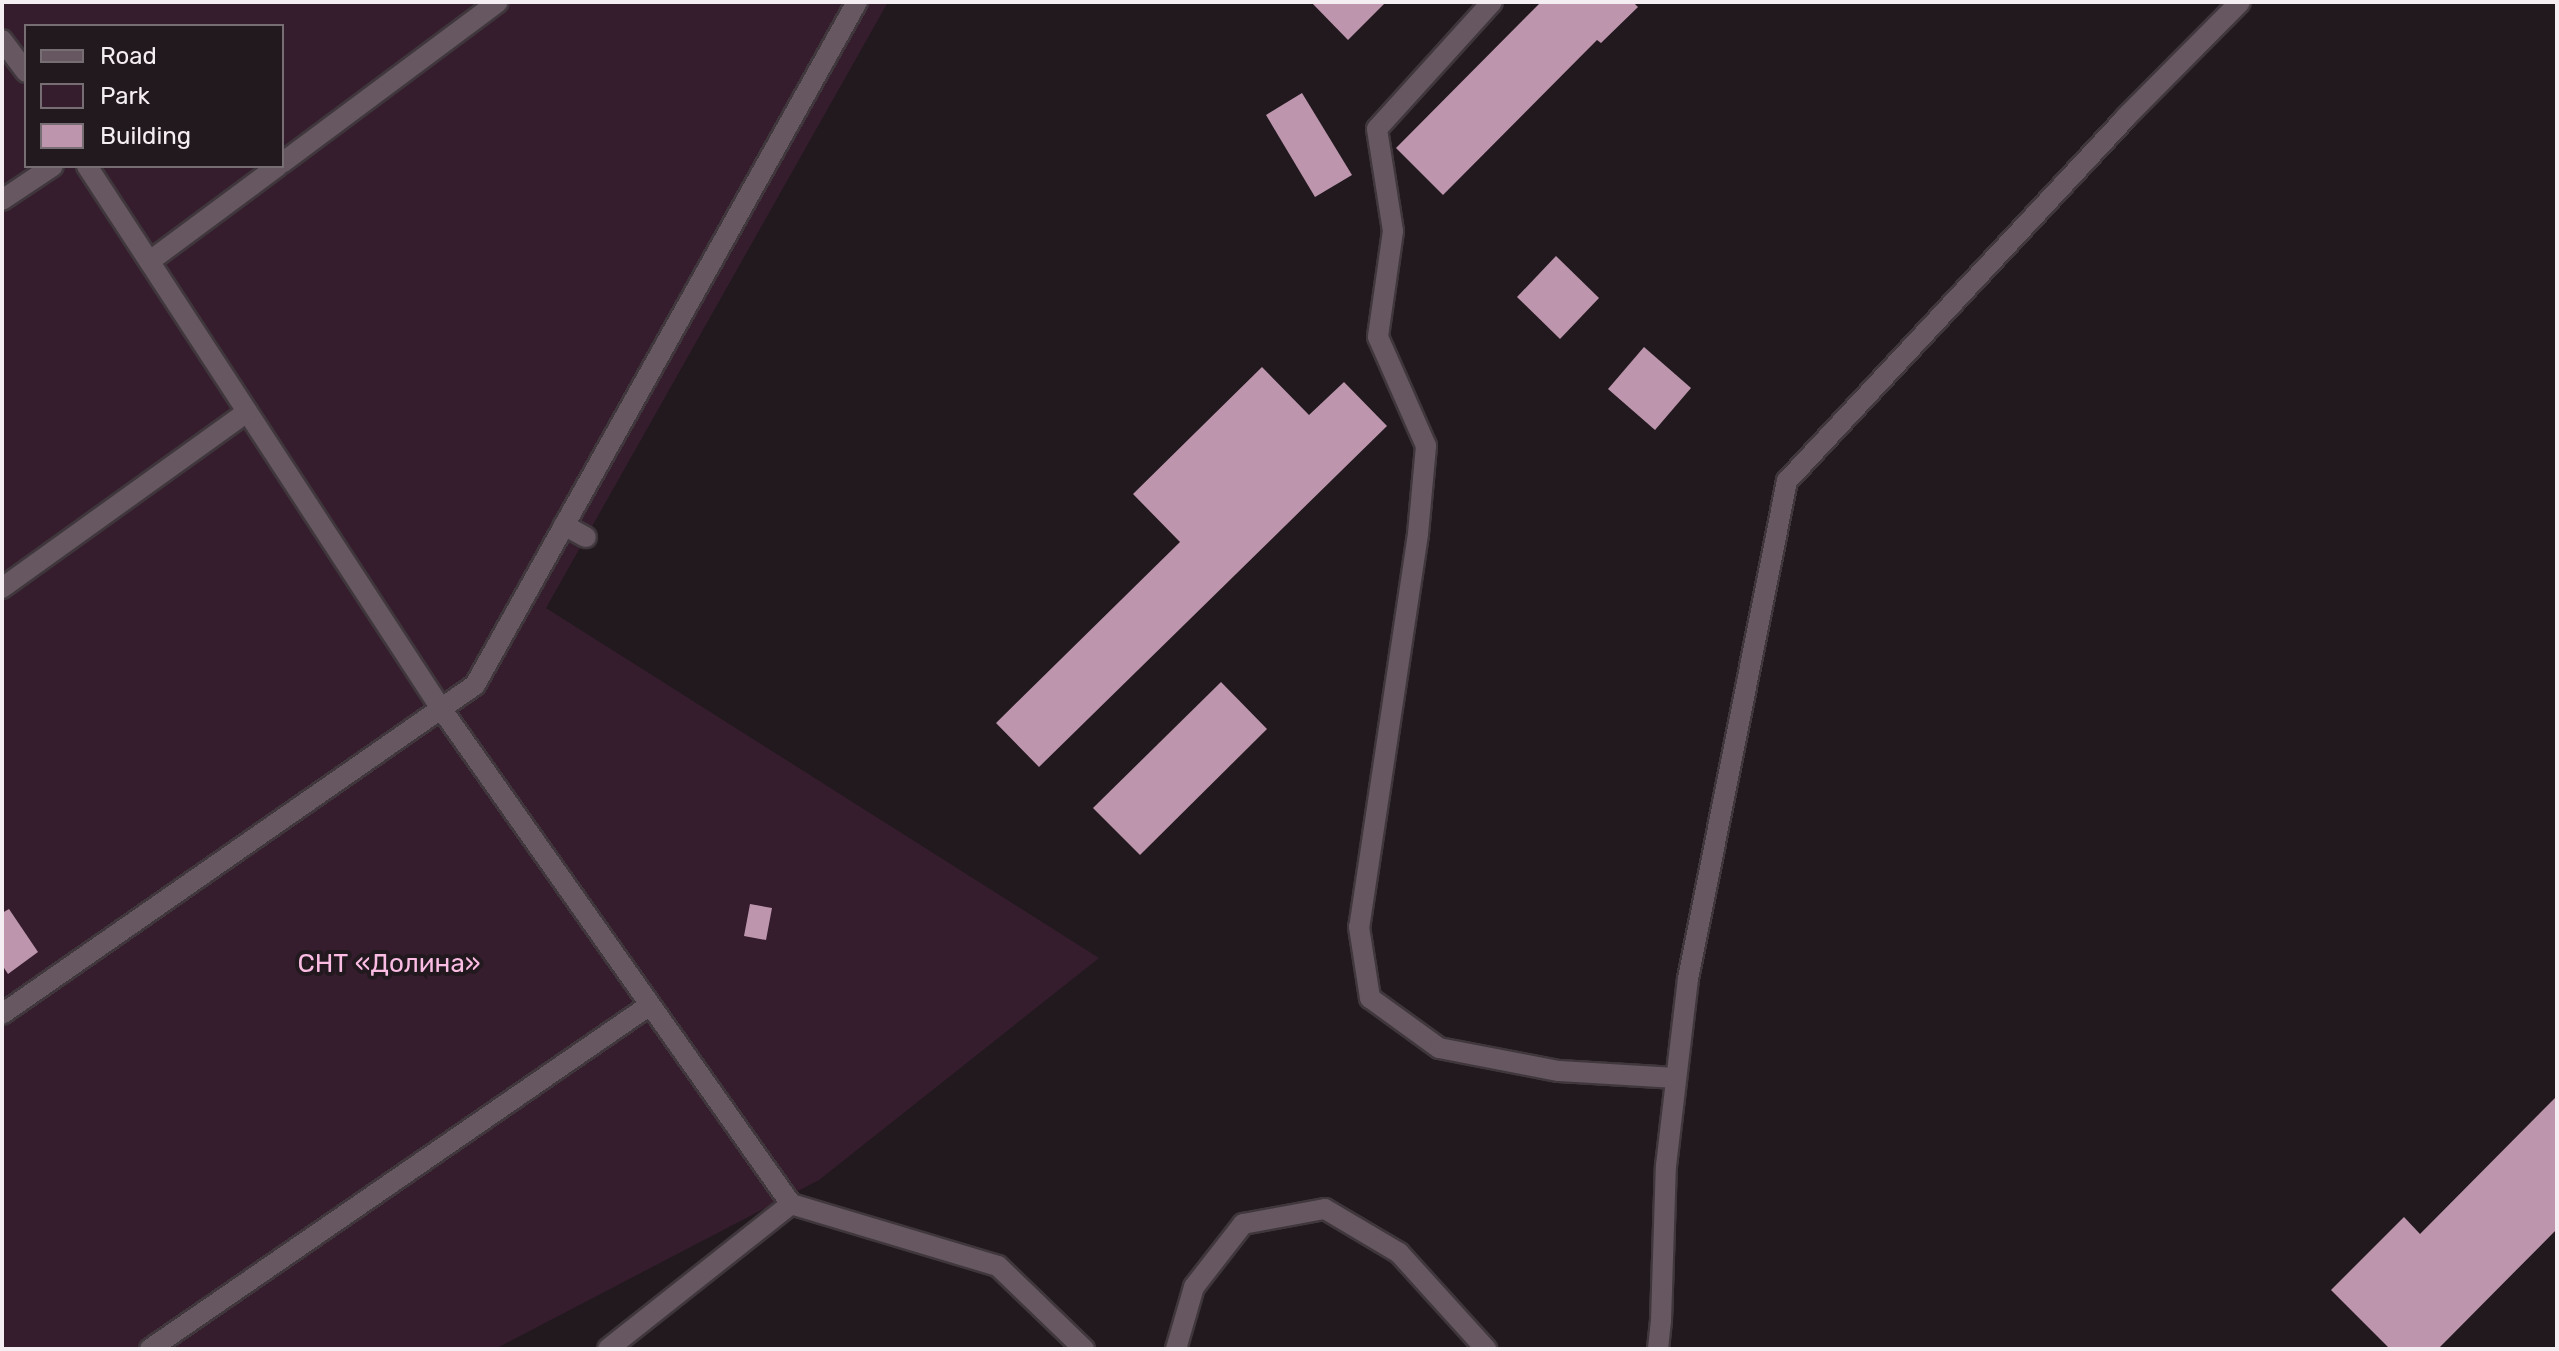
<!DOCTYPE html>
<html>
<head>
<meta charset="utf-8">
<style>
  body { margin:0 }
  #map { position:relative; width:2559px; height:1351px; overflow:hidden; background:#22191f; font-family:Rubik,sans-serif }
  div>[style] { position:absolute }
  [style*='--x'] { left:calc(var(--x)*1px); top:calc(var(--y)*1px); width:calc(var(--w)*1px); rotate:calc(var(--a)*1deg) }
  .green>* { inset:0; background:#351d2d }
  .building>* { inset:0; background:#bd96ae }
  .roads { filter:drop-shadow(2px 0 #3f373c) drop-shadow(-2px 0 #3f373c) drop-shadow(0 2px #3f373c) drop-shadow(0 -2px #3f373c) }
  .lane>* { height:20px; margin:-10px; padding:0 10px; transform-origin:10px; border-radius:10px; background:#675761 }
  .street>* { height:20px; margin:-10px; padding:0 10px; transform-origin:10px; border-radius:10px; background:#675761 }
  span { translate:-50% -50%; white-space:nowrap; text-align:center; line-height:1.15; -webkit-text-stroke:8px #22191f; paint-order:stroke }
  .park-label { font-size:26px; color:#fabce2 }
  .frame { position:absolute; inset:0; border:4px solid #f4edf1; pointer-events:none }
  .legend { position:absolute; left:24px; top:24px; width:260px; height:144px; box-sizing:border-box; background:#22191f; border:2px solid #766e73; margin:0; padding:10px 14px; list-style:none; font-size:24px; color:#f4edf1 }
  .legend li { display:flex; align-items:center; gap:16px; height:40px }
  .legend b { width:40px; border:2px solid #766e73 }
</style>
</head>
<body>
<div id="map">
  <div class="green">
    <i style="clip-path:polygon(evenodd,2px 2px,888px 2px,546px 608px,1099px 958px,819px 1180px,495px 1349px,2px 1349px,2px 2px,26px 26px,282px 26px,282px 166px,26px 166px,26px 26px)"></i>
  </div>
  <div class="building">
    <i style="clip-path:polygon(1311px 2px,1386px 2px,1348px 40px)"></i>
    <i style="clip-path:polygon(1541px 2px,1633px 2px,1638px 7px,1601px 43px,1597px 40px,1443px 195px,1396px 148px)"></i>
    <i style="clip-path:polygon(1302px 93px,1352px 175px,1315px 197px,1266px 115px)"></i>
    <i style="clip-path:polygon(1556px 256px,1599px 298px,1560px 339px,1517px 297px)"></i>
    <i style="clip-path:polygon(1644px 347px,1691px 388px,1655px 430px,1608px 389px)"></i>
    <i style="clip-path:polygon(1262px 367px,1309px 415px,1344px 382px,1387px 426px,1039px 767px,996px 723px,1180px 542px,1133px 494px)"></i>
    <i style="clip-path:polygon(1221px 682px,1267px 729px,1140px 855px,1093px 808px)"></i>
    <i style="clip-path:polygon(750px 904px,772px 908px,766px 940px,744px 936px)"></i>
    <i style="clip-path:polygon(9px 909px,38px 952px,8px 974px,2px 965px,2px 913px)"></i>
    <i style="clip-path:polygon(2557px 1096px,2557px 1229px,2438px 1349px,2390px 1349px,2331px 1290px,2404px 1217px,2420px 1234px)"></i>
  </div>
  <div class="roads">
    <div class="lane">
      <i style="--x:1492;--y:2;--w:171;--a:132.2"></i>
      <i style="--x:1377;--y:129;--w:103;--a:81.1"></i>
      <i style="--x:1393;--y:231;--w:107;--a:98.1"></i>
      <i style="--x:1378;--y:337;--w:119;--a:66.2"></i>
      <i style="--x:1426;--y:446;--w:88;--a:95.2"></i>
      <i style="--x:1418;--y:534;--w:397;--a:98.5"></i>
      <i style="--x:1359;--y:927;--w:72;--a:81.2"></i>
      <i style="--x:1370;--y:998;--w:85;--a:35.9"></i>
      <i style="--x:1439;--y:1048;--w:122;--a:10.9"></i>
      <i style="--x:1559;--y:1071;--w:117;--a:3.4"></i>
      <i style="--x:2;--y:40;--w:40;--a:53"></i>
      <i style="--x:282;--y:163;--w:269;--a:-36.7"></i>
      <i style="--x:87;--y:166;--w:646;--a:56.88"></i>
      <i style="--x:440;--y:707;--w:608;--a:54.77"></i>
      <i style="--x:2;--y:200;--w:61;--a:-33.7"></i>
      <i style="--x:150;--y:261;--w:159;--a:-36.6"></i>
      <i style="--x:564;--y:525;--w:25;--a:29"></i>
      <i style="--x:2;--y:588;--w:302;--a:-35.7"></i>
      <i style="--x:2;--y:1014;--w:576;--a:-34.82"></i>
      <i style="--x:475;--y:685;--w:783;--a:-60.78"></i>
      <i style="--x:1661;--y:1321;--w:155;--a:-88.2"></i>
      <i style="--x:1666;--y:1166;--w:188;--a:-83.3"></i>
      <i style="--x:1688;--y:979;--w:508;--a:-78.76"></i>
      <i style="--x:1787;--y:481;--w:496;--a:-47"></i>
      <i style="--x:2125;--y:118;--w:163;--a:-45.2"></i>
      <i style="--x:150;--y:1349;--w:607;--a:-34.53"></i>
      <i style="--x:608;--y:1349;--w:233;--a:-38.4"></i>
      <i style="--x:791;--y:1204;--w:216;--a:16.7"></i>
      <i style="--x:998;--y:1266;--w:120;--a:44"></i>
      <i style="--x:1176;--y:1349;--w:65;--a:-73.8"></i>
      <i style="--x:1194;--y:1287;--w:80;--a:-52.1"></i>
      <i style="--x:1243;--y:1224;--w:83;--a:-10.4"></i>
      <i style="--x:1325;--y:1209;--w:86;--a:30.7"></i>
      <i style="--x:1399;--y:1253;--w:130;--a:47.8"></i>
    </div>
    <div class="street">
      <i style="--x:1658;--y:1349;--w:28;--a:-84"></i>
    </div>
  </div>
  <div class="park-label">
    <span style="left:389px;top:964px">СНТ «Долина»</span>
  </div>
  <div class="frame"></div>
  <ul class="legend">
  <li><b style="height:10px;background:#675761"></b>Road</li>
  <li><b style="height:22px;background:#351d2d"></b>Park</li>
  <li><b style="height:22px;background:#bd96ae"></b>Building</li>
  </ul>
</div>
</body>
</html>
